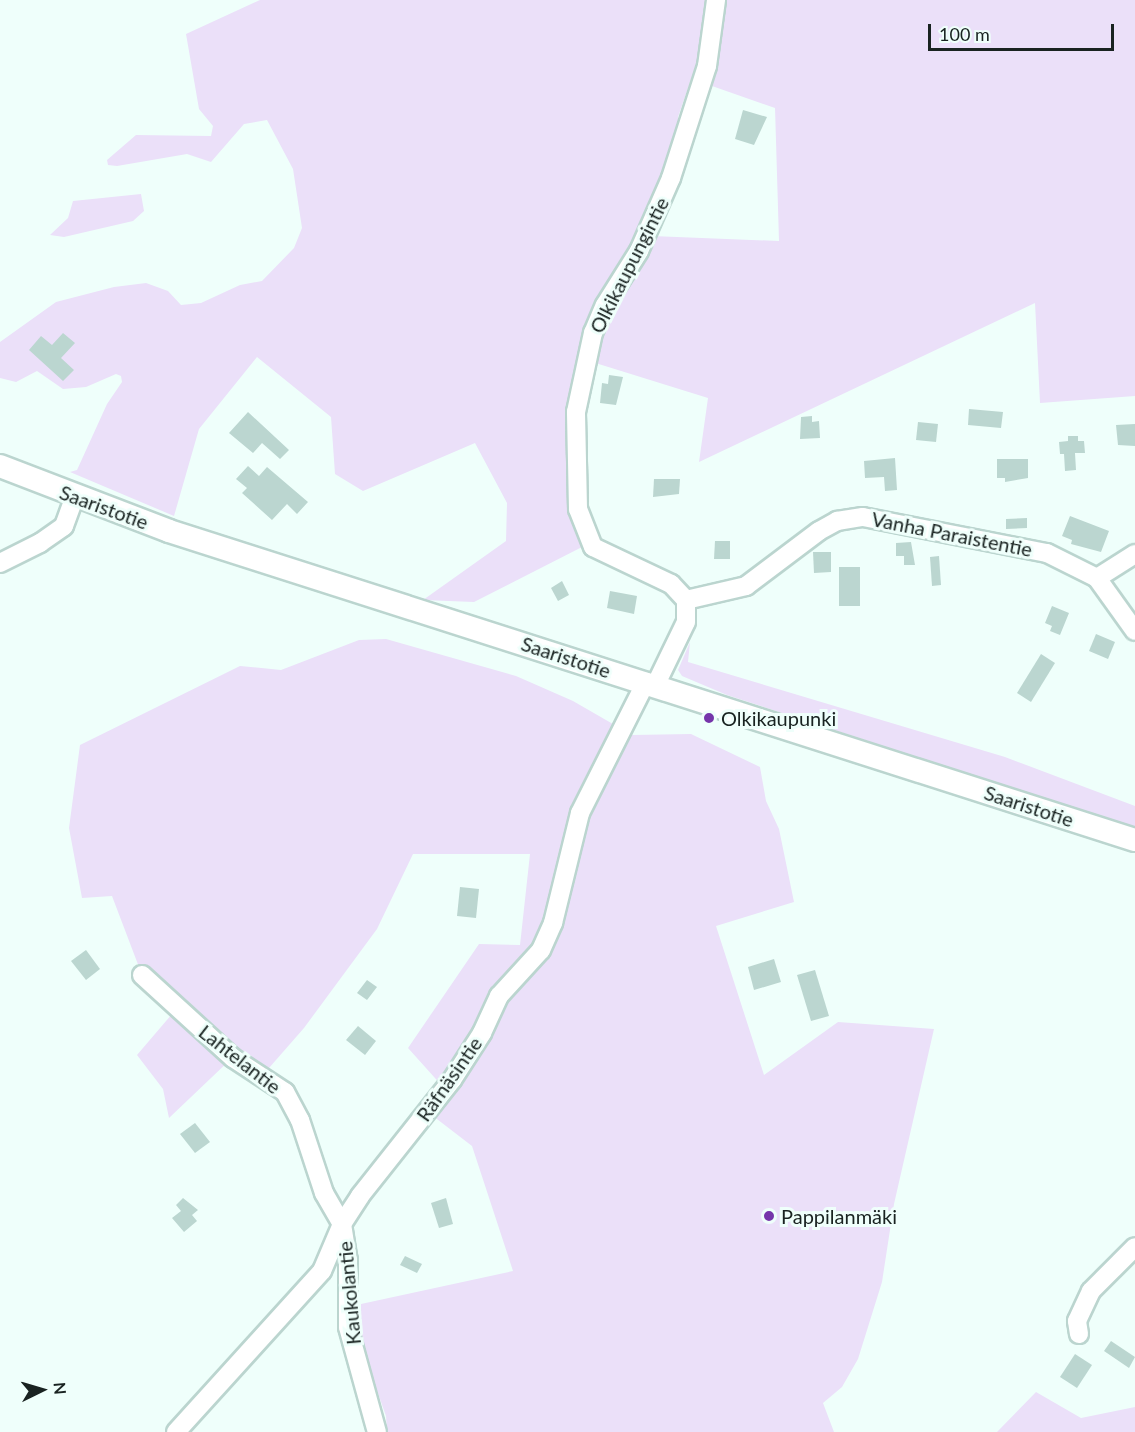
<!DOCTYPE html>
<html>
<head>
<meta charset="utf-8">
<style>
  body { margin:0 }
  #map { position:relative; width:1135px; height:1432px; overflow:hidden; background:#effffb; font-family:Lato,sans-serif }
  div>[style] { position:absolute }
  [style*='--x'] { left:calc(var(--x)*1px); top:calc(var(--y)*1px); width:calc(var(--w)*1px); rotate:calc(var(--a)*1deg) }
  .green>* { inset:0; background:#ebe0f9 }
  .building>* { inset:0; background:#bbd6d0 }
  .roads { filter:drop-shadow(2px 0 #bbd5cf) drop-shadow(-2px 0 #bbd5cf) drop-shadow(0 2px #bbd5cf) drop-shadow(0 -2px #bbd5cf) }
  .minor>* { height:18px; margin:-9px; padding:0 9px; transform-origin:9px; border-radius:9px; background:#fff }
  .major>* { height:22px; margin:-11px; padding:0 11px; transform-origin:11px; border-radius:11px; background:#fff }
  .dots>* { width:16px; height:16px; translate:-50% -50%; box-sizing:border-box; border:3px solid #effffb; border-radius:50% }
  span { translate:-50% -50%; white-space:nowrap; text-align:center; line-height:1.15; -webkit-text-stroke:6px #effffb; paint-order:stroke }
  .street-label { font-size:20px; color:#192321 }
  .poi-label { font-size:20px; color:#192321 }
  .left { translate:0 -50%; text-align:left }
  .north { position:absolute; left:12px; top:1360px; width:60px; height:60px; -webkit-text-stroke:4px #effffb; paint-order:stroke; rotate:85deg; font-size:16px; font-weight:700; line-height:24px; text-align:center; color:#192321 }
  .north::after { content:''; display:block; margin:auto; width:21px; height:27px; background:#192321; clip-path:polygon(50% 0,100% 100%,50% 72%,0 100%) }
  .scale { position:absolute; left:928px; top:24px; width:186px; height:27px; box-sizing:border-box; border:3px solid #192321; border-top:0; padding-left:8px; font-size:18px; line-height:21px; white-space:nowrap; color:#192321; -webkit-text-stroke:4px #effffb; paint-order:stroke }
</style>
</head>
<body>
<div id="map">
  <div class="green">
    <i style="clip-path:polygon(260px 0,1135px 0,1135px 396px,1040px 403px,1035px 303px,699px 462px,708px 398px,589px 361px,607px 315px,652px 236px,779px 241px,775px 108px,712px 86px,717px 71px,698px 59px,678px 117px,680px 131px,666px 177px,650px 217px,597px 312px,574px 385px,567px 434px,567px 512px,584px 546px,474px 602px,423px 600px,506px 541px,507px 503px,475px 443px,363px 491px,335px 474px,331px 417px,257px 357px,199px 429px,174px 516px,70px 472px,77px 470px,107px 404px,122px 382px,121px 376px,116px 374px,86px 387px,63px 389px,37px 371px,16px 382px,0 378px,0 342px,56px 302px,114px 287px,146px 283px,168px 291px,181px 305px,201px 303px,240px 285px,262px 281px,294px 248px,302px 228px,293px 169px,267px 120px,244px 124px,211px 162px,187px 154px,117px 166px,108px 165px,107px 160px,136px 135px,211px 136px,213px 126px,199px 109px,186px 34px)"></i>
    <i style="clip-path:polygon(141px 194px,144px 211px,133px 221px,64px 237px,50px 235px,68px 218px,73px 201px)"></i>
    <i style="clip-path:polygon(386px 639px,516px 676px,573px 701px,632px 735px,691px 734px,760px 767px,766px 801px,779px 829px,794px 902px,716px 926px,764px 1075px,838px 1022px,934px 1029px,894px 1204px,882px 1282px,858px 1359px,842px 1387px,823px 1403px,834px 1432px,387px 1432px,386px 1416px,360px 1343px,361px 1304px,513px 1271px,472px 1146px,433px 1116px,452px 1097px,408px 1048px,479px 944px,520px 945px,530px 854px,413px 854px,377px 929px,304px 1028px,262px 1076px,232px 1058px,169px 1118px,163px 1089px,137px 1055px,178px 1007px,142px 975px,112px 896px,82px 898px,69px 828px,80px 745px,240px 666px,281px 670px,359px 640px)"></i>
    <i style="clip-path:polygon(690px 642px,688px 662px,1005px 757px,1135px 806px,1135px 828px,727px 695px,682px 676px,678px 670px)"></i>
    <i style="clip-path:polygon(1036px 1392px,1081px 1418px,1135px 1407px,1135px 1432px,997px 1432px)"></i>
  </div>
  <div class="building">
    <i style="clip-path:polygon(743px 110px,767px 117px,754px 145px,735px 139px)"></i>
    <i style="clip-path:polygon(63px 333px,75px 343px,61px 358px,74px 370px,63px 381px,29px 350px,41px 336px,52px 345px)"></i>
    <i style="clip-path:polygon(609px 375px,623px 377px,616px 405px,600px 403px,602px 383px,608px 384px)"></i>
    <i style="clip-path:polygon(969px 409px,1003px 412px,1001px 428px,968px 425px)"></i>
    <i style="clip-path:polygon(248px 412px,289px 450px,280px 459px,262px 443px,253px 453px,229px 433px)"></i>
    <i style="clip-path:polygon(812px 416px,812px 422px,819px 421px,820px 438px,800px 439px,801px 417px)"></i>
    <i style="clip-path:polygon(918px 422px,938px 424px,936px 442px,916px 440px)"></i>
    <i style="clip-path:polygon(1135px 424px,1135px 446px,1118px 445px,1116px 425px)"></i>
    <i style="clip-path:polygon(1068px 436px,1078px 436px,1078px 441px,1084px 441px,1085px 453px,1075px 453px,1076px 470px,1065px 471px,1064px 454px,1060px 454px,1059px 442px,1068px 441px)"></i>
    <i style="clip-path:polygon(895px 458px,897px 490px,885px 491px,884px 477px,865px 478px,864px 461px)"></i>
    <i style="clip-path:polygon(997px 459px,1028px 459px,1028px 478px,1005px 482px,1005px 478px,997px 478px)"></i>
    <i style="clip-path:polygon(248px 466px,259px 476px,267px 467px,308px 502px,297px 514px,287px 504px,272px 520px,242px 493px,247px 488px,236px 479px)"></i>
    <i style="clip-path:polygon(654px 479px,680px 479px,679px 494px,653px 497px)"></i>
    <i style="clip-path:polygon(1070px 516px,1109px 531px,1101px 552px,1071px 544px,1072px 540px,1062px 536px)"></i>
    <i style="clip-path:polygon(1027px 518px,1027px 528px,1006px 529px,1006px 519px)"></i>
    <i style="clip-path:polygon(715px 541px,730px 541px,730px 559px,714px 559px)"></i>
    <i style="clip-path:polygon(911px 542px,915px 565px,904px 565px,904px 556px,896px 556px,896px 543px)"></i>
    <i style="clip-path:polygon(813px 552px,831px 552px,831px 572px,814px 573px)"></i>
    <i style="clip-path:polygon(939px 556px,941px 585px,932px 586px,930px 557px)"></i>
    <i style="clip-path:polygon(839px 567px,860px 567px,860px 606px,839px 606px)"></i>
    <i style="clip-path:polygon(562px 581px,569px 595px,558px 601px,551px 588px)"></i>
    <i style="clip-path:polygon(610px 591px,637px 596px,634px 614px,607px 608px)"></i>
    <i style="clip-path:polygon(1052px 606px,1069px 613px,1060px 635px,1050px 631px,1052px 626px,1045px 623px)"></i>
    <i style="clip-path:polygon(1096px 634px,1115px 642px,1108px 659px,1089px 651px)"></i>
    <i style="clip-path:polygon(1041px 654px,1055px 663px,1031px 702px,1017px 693px)"></i>
    <i style="clip-path:polygon(460px 887px,479px 889px,476px 918px,457px 916px)"></i>
    <i style="clip-path:polygon(86px 950px,100px 969px,86px 980px,71px 961px)"></i>
    <i style="clip-path:polygon(774px 959px,781px 982px,754px 990px,748px 967px)"></i>
    <i style="clip-path:polygon(815px 970px,829px 1016px,811px 1021px,797px 975px)"></i>
    <i style="clip-path:polygon(367px 980px,377px 987px,367px 1000px,357px 993px)"></i>
    <i style="clip-path:polygon(358px 1026px,376px 1041px,365px 1055px,346px 1040px)"></i>
    <i style="clip-path:polygon(195px 1123px,210px 1142px,195px 1153px,180px 1134px)"></i>
    <i style="clip-path:polygon(183px 1198px,198px 1210px,192px 1215px,197px 1221px,184px 1232px,172px 1218px,181px 1211px,176px 1205px)"></i>
    <i style="clip-path:polygon(446px 1198px,453px 1224px,439px 1228px,431px 1203px)"></i>
    <i style="clip-path:polygon(405px 1256px,422px 1264px,417px 1273px,400px 1265px)"></i>
    <i style="clip-path:polygon(1111px 1341px,1135px 1357px,1129px 1368px,1104px 1351px)"></i>
    <i style="clip-path:polygon(1075px 1354px,1092px 1365px,1077px 1388px,1060px 1377px)"></i>
  </div>
  <div class="roads">
    <div class="minor">
      <i style="--x:0;--y:563;--w:45;--a:-26.6"></i>
      <i style="--x:40;--y:543;--w:29;--a:-35"></i>
      <i style="--x:64;--y:526;--w:32;--a:-70"></i>
      <i style="--x:1097;--y:578;--w:45;--a:-32.3"></i>
      <i style="--x:686;--y:600;--w:62;--a:-13.1"></i>
      <i style="--x:746;--y:586;--w:91;--a:-37"></i>
      <i style="--x:819;--y:531;--w:21;--a:-29"></i>
      <i style="--x:837;--y:521;--w:26;--a:-9"></i>
      <i style="--x:863;--y:517;--w:187;--a:11.1"></i>
      <i style="--x:1047;--y:553;--w:56;--a:26.6"></i>
      <i style="--x:1097;--y:578;--w:65;--a:54.4"></i>
      <i style="--x:655;--y:686;--w:71;--a:-64.2"></i>
      <i style="--x:686;--y:622;--w:22;--a:-90"></i>
      <i style="--x:686;--y:600;--w:22;--a:-133"></i>
      <i style="--x:671;--y:584;--w:86;--a:-154.6"></i>
      <i style="--x:593;--y:547;--w:41;--a:-111.5"></i>
      <i style="--x:578;--y:509;--w:97;--a:-91.2"></i>
      <i style="--x:576;--y:412;--w:81;--a:-77.9"></i>
      <i style="--x:593;--y:333;--w:30;--a:-67"></i>
      <i style="--x:605;--y:305;--w:64;--a:-57.8"></i>
      <i style="--x:639;--y:251;--w:80;--a:-66.3"></i>
      <i style="--x:671;--y:178;--w:118;--a:-72.2"></i>
      <i style="--x:707;--y:66;--w:67;--a:-82.2"></i>
      <i style="--x:142;--y:975;--w:123;--a:42.4"></i>
      <i style="--x:233;--y:1058;--w:62;--a:33.2"></i>
      <i style="--x:285;--y:1092;--w:32;--a:62"></i>
      <i style="--x:300;--y:1120;--w:77;--a:71.8"></i>
      <i style="--x:324;--y:1193;--w:36;--a:60"></i>
      <i style="--x:342;--y:1224;--w:36;--a:81"></i>
      <i style="--x:348;--y:1260;--w:67;--a:90"></i>
      <i style="--x:348;--y:1327;--w:109;--a:74.6"></i>
      <i style="--x:1079;--y:1334;--w:13;--a:-99"></i>
      <i style="--x:1077;--y:1321;--w:33;--a:-65"></i>
      <i style="--x:1091;--y:1291;--w:62;--a:-45"></i>
      <i style="--x:176;--y:1432;--w:217;--a:-47.8"></i>
      <i style="--x:322;--y:1271;--w:51;--a:-66.9"></i>
      <i style="--x:342;--y:1224;--w:33;--a:-57"></i>
      <i style="--x:360;--y:1196;--w:148;--a:-51.6"></i>
      <i style="--x:452;--y:1080;--w:56;--a:-57.4"></i>
      <i style="--x:482;--y:1033;--w:41;--a:-65.3"></i>
      <i style="--x:499;--y:996;--w:62;--a:-47.6"></i>
      <i style="--x:541;--y:950;--w:30;--a:-66"></i>
      <i style="--x:553;--y:923;--w:113;--a:-76.2"></i>
      <i style="--x:580;--y:813;--w:147;--a:-63.3"></i>
    </div>
    <div class="major">
      <i style="--x:0;--y:466;--w:181;--a:21"></i>
      <i style="--x:169;--y:531;--w:1014;--a:17.74"></i>
    </div>
  </div>
  <div class="dots">
    <i style="left:709px;top:718px;background:#7635aa"></i>
    <i style="left:769px;top:1216px;background:#7635aa"></i>
  </div>
  <div class="street-label">
    <span style="left:629px;top:265px;rotate:-63deg">Olkikaupungintie</span>
    <span style="left:104px;top:507px;rotate:20deg">Saaristotie</span>
    <span style="left:952px;top:534px;rotate:11deg">Vanha Paraistentie</span>
    <span style="left:566px;top:657px;rotate:18deg">Saaristotie</span>
    <span style="left:1029px;top:806px;rotate:18deg">Saaristotie</span>
    <span style="left:240px;top:1059px;rotate:38deg">Lahtelantie</span>
    <span style="left:449px;top:1079px;rotate:-55deg">Räfnäsintie</span>
    <span style="left:349px;top:1293px;rotate:-95deg">Kaukolantie</span>
  </div>
  <div class="poi-label">
    <span class="left" style="left:721px;top:718px">Olkikaupunki</span>
    <span class="left" style="left:781px;top:1216px">Pappilanmäki</span>
  </div>
  <div class="north">N</div>
  <div class="scale">100 m</div>
</div>
</body>
</html>
